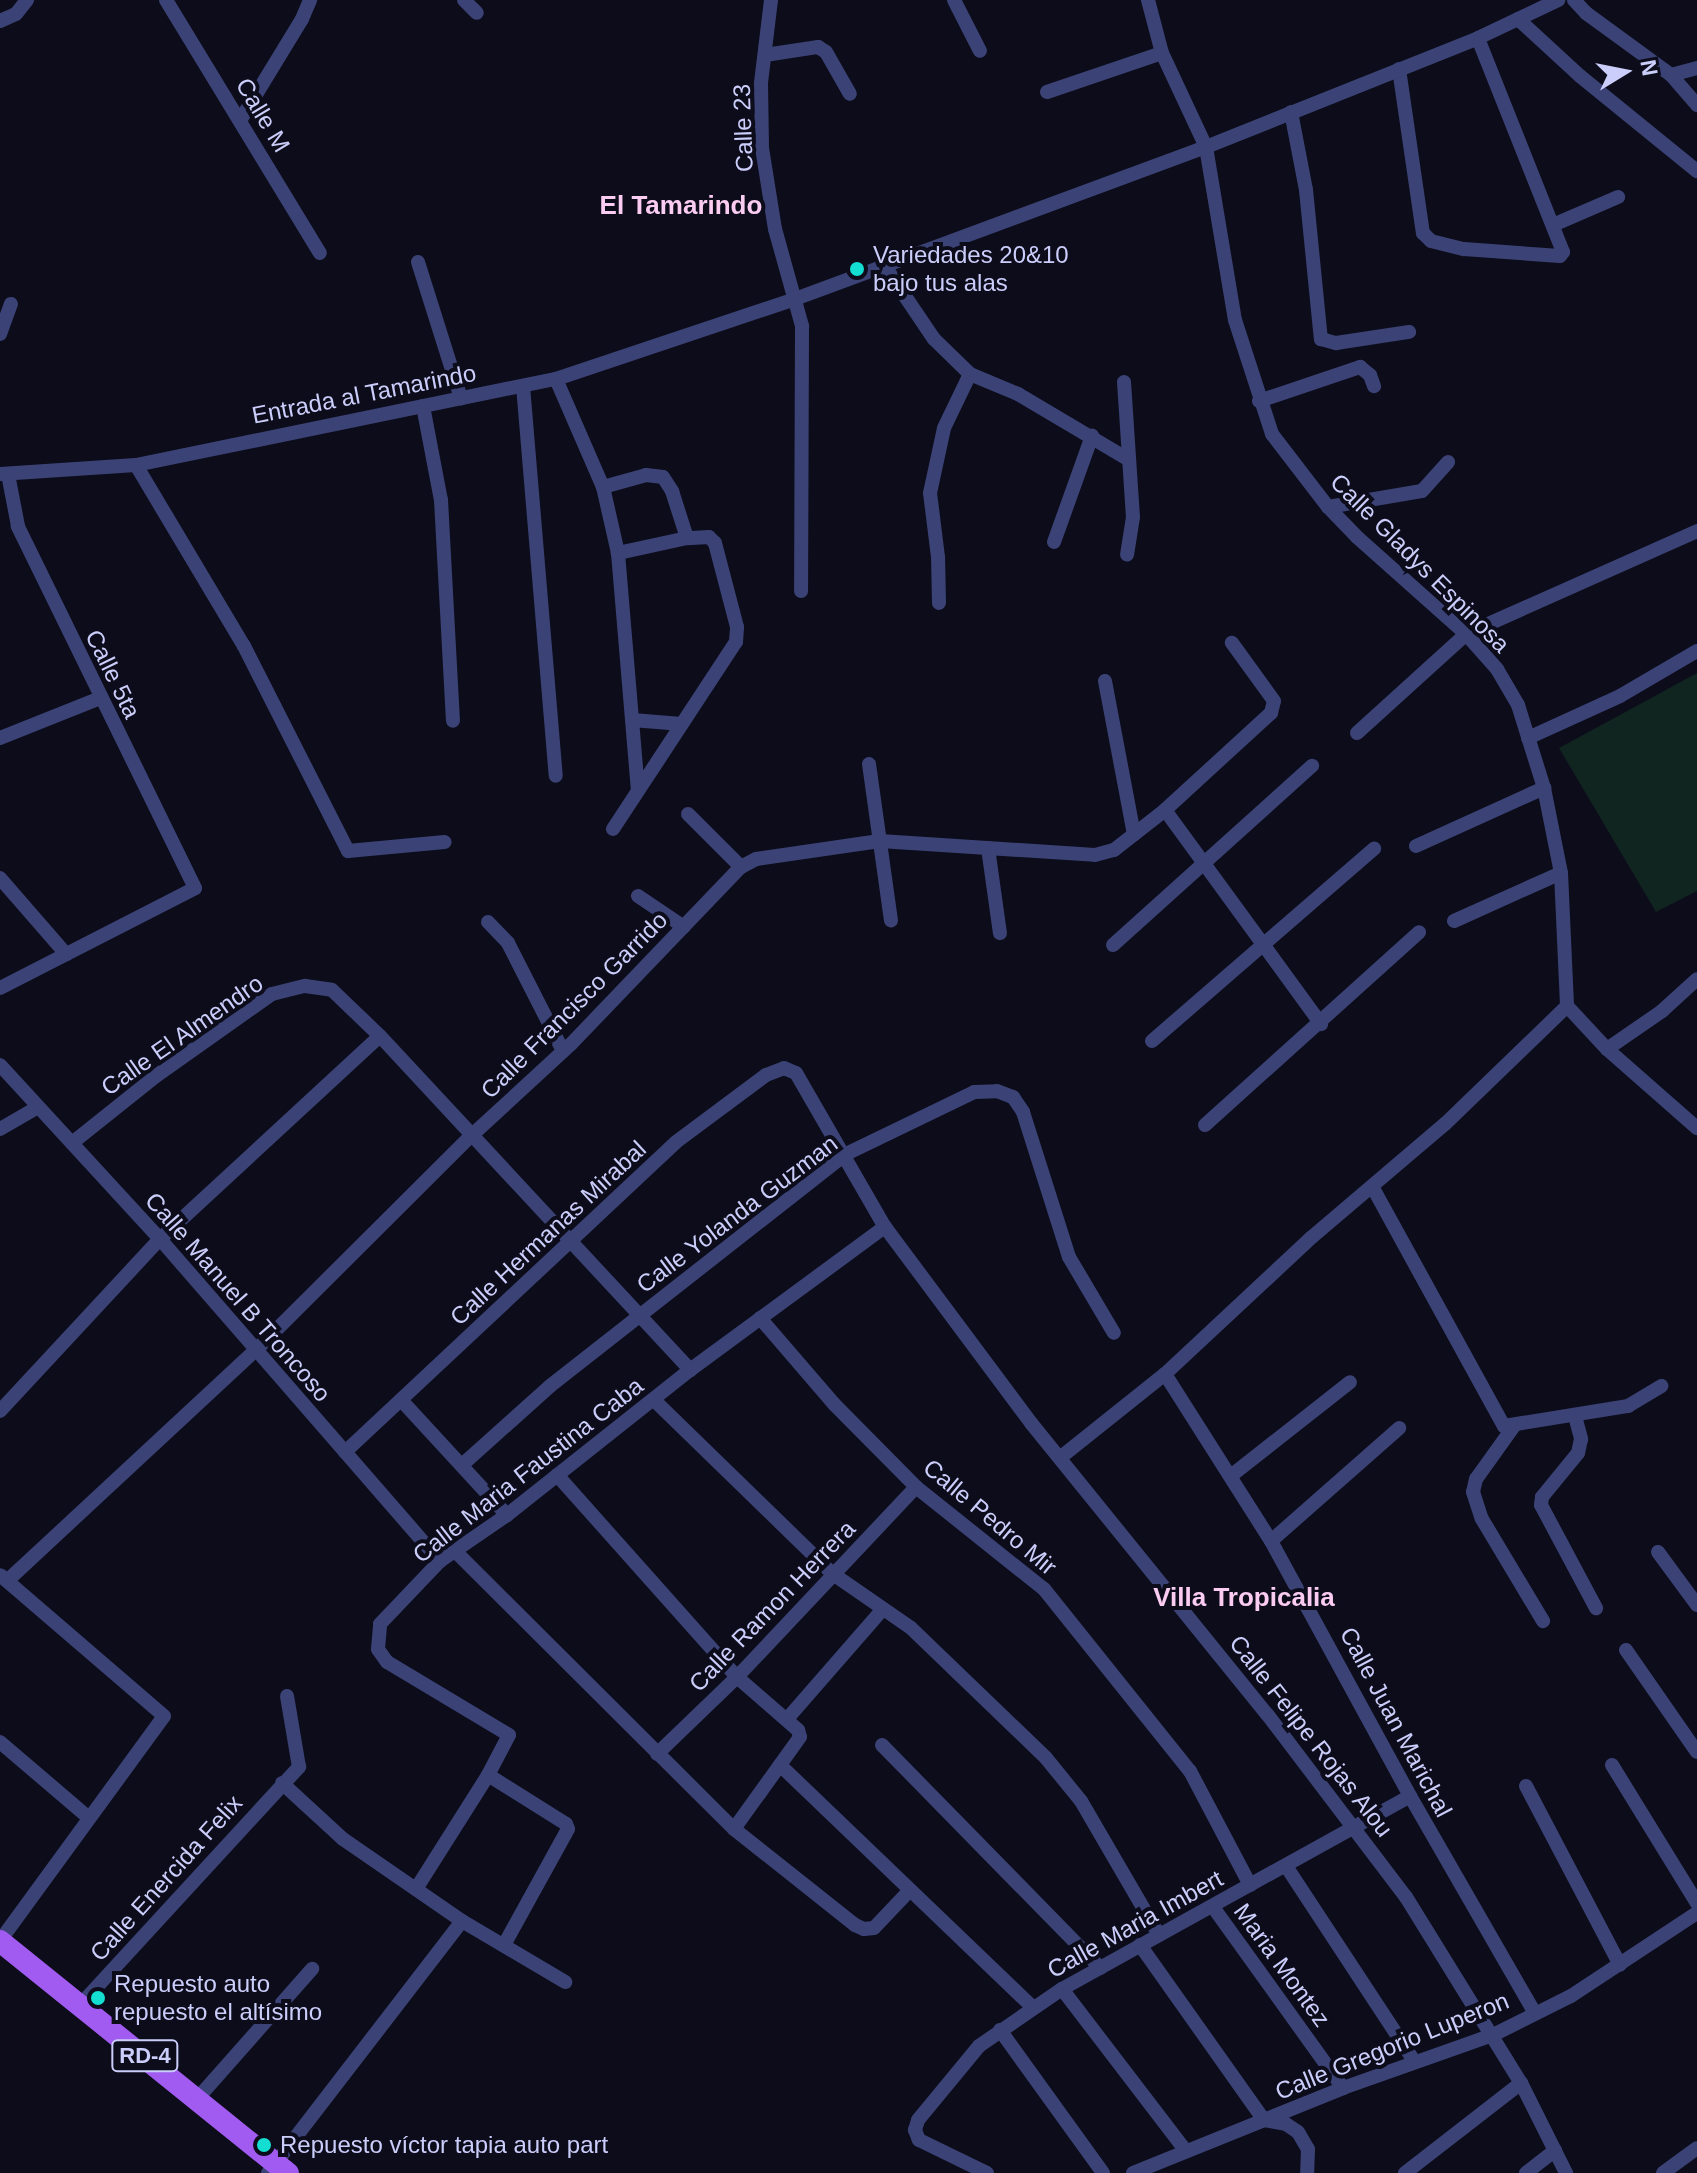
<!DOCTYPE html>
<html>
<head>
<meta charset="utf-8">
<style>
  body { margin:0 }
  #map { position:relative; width:1697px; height:2173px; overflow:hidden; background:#0d0c1b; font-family:Helvetica,sans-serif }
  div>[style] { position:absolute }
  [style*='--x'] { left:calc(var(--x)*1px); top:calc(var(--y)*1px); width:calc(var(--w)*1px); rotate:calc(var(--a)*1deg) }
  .green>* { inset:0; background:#102420 }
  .minor>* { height:14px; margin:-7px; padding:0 7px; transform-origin:7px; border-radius:7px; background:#3b4376 }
  .primary>* { height:22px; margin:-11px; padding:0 11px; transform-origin:11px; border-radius:11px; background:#a15bf1 }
  .dots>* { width:22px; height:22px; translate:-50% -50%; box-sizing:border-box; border:4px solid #0d0c1b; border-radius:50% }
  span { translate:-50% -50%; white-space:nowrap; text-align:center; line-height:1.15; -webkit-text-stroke:8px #0d0c1b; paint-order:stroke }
  .shield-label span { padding:2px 6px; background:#0d0c1b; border:2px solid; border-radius:6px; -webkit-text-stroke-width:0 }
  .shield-label { font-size:22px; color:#cbcdfa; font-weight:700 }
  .street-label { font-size:24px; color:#cbcdfa }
  .poi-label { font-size:24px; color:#cbcdfa }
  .left { translate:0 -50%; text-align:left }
  .neighbourhood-label { font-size:26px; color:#fbccf1; font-weight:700 }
  .north { position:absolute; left:1585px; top:32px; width:80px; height:80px; -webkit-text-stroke:6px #0d0c1b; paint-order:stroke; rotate:80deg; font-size:22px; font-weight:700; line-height:32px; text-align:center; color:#cbcdfa }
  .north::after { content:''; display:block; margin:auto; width:28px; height:36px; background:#cbcdfa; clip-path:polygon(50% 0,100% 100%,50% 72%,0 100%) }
</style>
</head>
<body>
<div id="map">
  <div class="green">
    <i style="clip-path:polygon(1697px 673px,1697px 891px,1656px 912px,1559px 748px)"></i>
  </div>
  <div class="minor">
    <i style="--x:166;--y:0;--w:296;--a:58.7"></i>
    <i style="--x:464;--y:0;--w:18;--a:45"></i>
    <i style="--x:771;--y:0;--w:84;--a:96.9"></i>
    <i style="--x:761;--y:83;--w:65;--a:89.1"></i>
    <i style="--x:762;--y:148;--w:82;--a:80.9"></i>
    <i style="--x:775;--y:229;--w:101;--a:74.4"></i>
    <i style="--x:802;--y:326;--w:265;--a:90.2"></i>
    <i style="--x:954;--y:0;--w:57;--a:63"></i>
    <i style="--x:1148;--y:0;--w:55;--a:75.2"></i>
    <i style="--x:1162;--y:53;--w:104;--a:64.9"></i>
    <i style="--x:1206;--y:147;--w:175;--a:80.5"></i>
    <i style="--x:1235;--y:320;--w:120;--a:72"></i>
    <i style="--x:1272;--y:434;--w:92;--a:52.5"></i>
    <i style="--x:1328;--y:507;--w:42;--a:46"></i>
    <i style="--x:1357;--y:537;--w:146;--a:41.7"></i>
    <i style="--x:1466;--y:634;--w:47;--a:48.5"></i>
    <i style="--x:1497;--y:669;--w:42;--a:59.7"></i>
    <i style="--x:1518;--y:705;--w:87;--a:72.6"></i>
    <i style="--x:1544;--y:788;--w:87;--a:78.7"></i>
    <i style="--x:1561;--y:873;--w:133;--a:87.4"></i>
    <i style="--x:1567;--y:1006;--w:59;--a:47.1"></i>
    <i style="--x:1607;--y:1049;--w:67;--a:-34.6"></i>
    <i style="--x:1662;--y:1011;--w:47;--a:-42.4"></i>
    <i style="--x:1574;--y:0;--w:18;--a:47"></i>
    <i style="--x:1586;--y:13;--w:105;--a:36.1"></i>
    <i style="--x:1671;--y:75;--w:27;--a:-15"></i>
    <i style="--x:1518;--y:19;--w:84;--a:42.6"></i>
    <i style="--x:1580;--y:76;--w:151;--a:39.1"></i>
    <i style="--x:0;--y:21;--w:17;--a:-24"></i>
    <i style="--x:16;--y:14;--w:18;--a:-52"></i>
    <i style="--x:765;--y:55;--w:54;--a:-8.6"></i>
    <i style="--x:818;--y:47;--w:9;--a:32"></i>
    <i style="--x:826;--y:52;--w:48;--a:60.3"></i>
    <i style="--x:1399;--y:69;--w:166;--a:81.7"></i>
    <i style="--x:1423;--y:233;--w:11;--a:45"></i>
    <i style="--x:1431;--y:241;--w:34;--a:14"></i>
    <i style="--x:1464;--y:249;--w:96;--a:4.2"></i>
    <i style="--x:1560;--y:256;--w:5;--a:-53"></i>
    <i style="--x:1563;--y:252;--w:230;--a:-111.7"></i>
    <i style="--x:1671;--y:75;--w:40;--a:49"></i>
    <i style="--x:1047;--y:92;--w:121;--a:-18.7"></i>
    <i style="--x:1291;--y:112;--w:79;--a:79.1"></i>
    <i style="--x:1306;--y:190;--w:150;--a:84.3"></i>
    <i style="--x:1321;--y:339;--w:16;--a:15"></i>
    <i style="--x:1336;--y:343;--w:74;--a:-8.6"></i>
    <i style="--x:241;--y:119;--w:117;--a:-58.6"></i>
    <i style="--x:302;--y:19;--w:21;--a:-67"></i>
    <i style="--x:1553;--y:225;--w:71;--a:-23.3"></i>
    <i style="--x:418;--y:262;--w:143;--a:72.5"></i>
    <i style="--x:884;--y:265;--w:89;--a:56"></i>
    <i style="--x:934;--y:339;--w:50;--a:44.2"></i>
    <i style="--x:970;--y:374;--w:52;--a:22.6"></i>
    <i style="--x:1018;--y:394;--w:126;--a:30.7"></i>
    <i style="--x:0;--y:334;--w:32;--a:-70"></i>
    <i style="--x:556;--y:379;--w:118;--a:66.5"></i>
    <i style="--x:603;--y:487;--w:68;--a:77.2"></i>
    <i style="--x:618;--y:553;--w:237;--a:85.2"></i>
    <i style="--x:1124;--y:382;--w:135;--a:86.2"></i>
    <i style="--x:1133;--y:517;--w:38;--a:99"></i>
    <i style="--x:523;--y:386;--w:391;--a:85.2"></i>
    <i style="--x:1259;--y:401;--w:107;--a:-18.6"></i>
    <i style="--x:1360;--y:367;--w:13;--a:39"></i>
    <i style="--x:1370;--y:375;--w:12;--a:70"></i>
    <i style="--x:423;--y:406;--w:96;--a:79.2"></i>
    <i style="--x:441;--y:500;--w:221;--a:86.9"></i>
    <i style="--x:136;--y:465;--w:211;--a:59.2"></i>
    <i style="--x:244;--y:646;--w:230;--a:63.1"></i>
    <i style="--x:348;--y:851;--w:97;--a:-5.3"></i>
    <i style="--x:0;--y:474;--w:136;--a:-3.8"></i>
    <i style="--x:136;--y:465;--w:429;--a:-11.6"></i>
    <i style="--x:556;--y:379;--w:252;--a:-18.5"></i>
    <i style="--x:795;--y:299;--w:438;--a:-20.3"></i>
    <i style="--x:1206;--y:147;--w:293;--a:-21.8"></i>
    <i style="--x:1478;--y:38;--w:89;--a:-25.4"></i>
    <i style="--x:603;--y:487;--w:45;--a:-15.6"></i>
    <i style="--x:646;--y:475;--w:17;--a:7"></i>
    <i style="--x:663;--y:477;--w:17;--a:57"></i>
    <i style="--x:672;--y:491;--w:49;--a:72.3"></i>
    <i style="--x:1328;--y:507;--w:95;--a:-9.7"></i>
    <i style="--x:1422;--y:491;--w:39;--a:-48"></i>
    <i style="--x:1054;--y:542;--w:113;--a:-70.3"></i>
    <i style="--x:939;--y:603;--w:46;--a:-91.2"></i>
    <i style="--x:938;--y:557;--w:64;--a:-97.1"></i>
    <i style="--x:930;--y:493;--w:66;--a:-77.8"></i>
    <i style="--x:944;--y:428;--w:60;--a:-64.3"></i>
    <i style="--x:1105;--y:681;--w:156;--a:79.3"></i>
    <i style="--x:632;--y:720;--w:50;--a:4.6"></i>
    <i style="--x:1357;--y:733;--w:147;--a:-42.2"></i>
    <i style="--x:1466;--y:634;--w:253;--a:-24"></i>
    <i style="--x:0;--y:738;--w:108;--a:-21.8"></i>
    <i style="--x:1528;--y:738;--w:101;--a:-24.5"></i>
    <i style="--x:1620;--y:696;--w:89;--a:-30.3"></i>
    <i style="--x:869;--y:764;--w:158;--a:82"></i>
    <i style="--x:1165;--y:810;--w:265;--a:53.9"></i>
    <i style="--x:688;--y:814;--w:75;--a:45"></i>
    <i style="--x:613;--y:829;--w:224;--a:-56.7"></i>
    <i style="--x:736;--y:642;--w:15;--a:-86"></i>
    <i style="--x:737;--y:627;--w:87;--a:-104.7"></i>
    <i style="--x:715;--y:543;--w:8;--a:-135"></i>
    <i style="--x:709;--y:537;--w:22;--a:177"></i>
    <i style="--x:687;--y:538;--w:71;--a:167.7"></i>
    <i style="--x:1416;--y:846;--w:141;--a:-24.4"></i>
    <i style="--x:988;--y:848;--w:86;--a:82"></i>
    <i style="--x:0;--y:878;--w:101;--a:49"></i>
    <i style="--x:638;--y:896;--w:55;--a:34"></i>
    <i style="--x:1454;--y:921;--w:117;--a:-24.2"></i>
    <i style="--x:488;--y:922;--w:29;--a:46"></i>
    <i style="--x:508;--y:943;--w:121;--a:63"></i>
    <i style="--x:1113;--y:945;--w:268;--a:-42"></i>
    <i style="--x:0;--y:988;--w:219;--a:-27.1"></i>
    <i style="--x:195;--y:888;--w:403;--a:-116.1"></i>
    <i style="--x:18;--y:526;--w:53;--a:-100.9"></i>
    <i style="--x:1152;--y:1041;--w:294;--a:-40.9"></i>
    <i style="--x:1607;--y:1049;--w:120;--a:41.3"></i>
    <i style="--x:0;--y:1065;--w:236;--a:47.4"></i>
    <i style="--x:160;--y:1239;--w:427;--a:49"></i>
    <i style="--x:1205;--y:1125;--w:288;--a:-42"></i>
    <i style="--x:0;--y:1129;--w:44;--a:-30.1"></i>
    <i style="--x:72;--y:1143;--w:107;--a:-38.6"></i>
    <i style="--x:156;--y:1076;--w:142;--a:-35.3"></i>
    <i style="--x:272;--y:994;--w:34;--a:-14"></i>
    <i style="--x:305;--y:986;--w:27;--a:8"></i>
    <i style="--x:332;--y:990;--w:66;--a:43.8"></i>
    <i style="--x:380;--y:1036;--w:456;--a:47.1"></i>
    <i style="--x:1373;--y:1188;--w:272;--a:61.2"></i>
    <i style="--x:1504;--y:1426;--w:126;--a:-9.2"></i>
    <i style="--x:1628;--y:1406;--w:39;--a:-31"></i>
    <i style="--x:760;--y:1318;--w:113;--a:49.3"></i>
    <i style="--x:834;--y:1404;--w:117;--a:45.3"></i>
    <i style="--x:916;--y:1487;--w:164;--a:38.6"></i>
    <i style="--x:1044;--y:1589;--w:233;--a:51.3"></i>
    <i style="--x:1190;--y:1771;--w:129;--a:62.2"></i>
    <i style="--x:1165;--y:1374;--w:198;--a:57.6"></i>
    <i style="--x:1271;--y:1541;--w:290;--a:61.4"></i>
    <i style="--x:1410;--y:1796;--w:249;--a:60.1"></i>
    <i style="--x:402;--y:1401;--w:155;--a:47.4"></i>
    <i style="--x:655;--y:1401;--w:248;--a:44.2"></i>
    <i style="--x:833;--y:1574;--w:95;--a:34.7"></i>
    <i style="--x:911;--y:1628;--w:187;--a:43.9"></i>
    <i style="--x:1046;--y:1758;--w:55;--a:50.9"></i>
    <i style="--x:1081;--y:1801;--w:155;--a:59.8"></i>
    <i style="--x:0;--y:1411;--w:235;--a:-47.1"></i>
    <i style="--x:160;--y:1239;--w:299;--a:-42.7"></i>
    <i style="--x:1575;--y:1416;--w:24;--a:75"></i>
    <i style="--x:1581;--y:1439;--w:14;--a:102"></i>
    <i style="--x:1578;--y:1453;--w:57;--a:129.3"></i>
    <i style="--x:1542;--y:1497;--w:8;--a:97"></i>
    <i style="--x:1541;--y:1505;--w:117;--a:61.9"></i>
    <i style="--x:1514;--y:1426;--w:65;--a:125.6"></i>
    <i style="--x:1476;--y:1479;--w:13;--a:103"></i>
    <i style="--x:1473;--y:1492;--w:28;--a:72"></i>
    <i style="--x:1482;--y:1519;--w:119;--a:59.1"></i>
    <i style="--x:345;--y:1452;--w:453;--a:-43.1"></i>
    <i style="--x:676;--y:1142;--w:112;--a:-36.7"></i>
    <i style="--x:766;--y:1075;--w:19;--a:-21"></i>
    <i style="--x:784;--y:1068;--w:13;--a:23"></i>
    <i style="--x:796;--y:1073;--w:178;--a:60"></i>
    <i style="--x:885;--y:1227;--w:244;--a:53.3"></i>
    <i style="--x:1031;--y:1423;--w:375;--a:51"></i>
    <i style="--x:1267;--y:1714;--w:230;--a:52.8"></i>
    <i style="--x:1406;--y:1897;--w:219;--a:58.3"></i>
    <i style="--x:1521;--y:2083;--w:101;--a:63.4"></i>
    <i style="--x:1061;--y:1457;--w:133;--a:-38.6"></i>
    <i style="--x:1165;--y:1374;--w:201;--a:-43"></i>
    <i style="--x:1312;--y:1237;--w:175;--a:-40.4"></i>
    <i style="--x:1445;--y:1124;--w:170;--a:-44"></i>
    <i style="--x:462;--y:1465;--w:118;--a:-41.9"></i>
    <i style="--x:550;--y:1386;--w:376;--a:-38.1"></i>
    <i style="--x:846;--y:1154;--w:142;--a:-25.8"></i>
    <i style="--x:974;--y:1092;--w:23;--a:-2"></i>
    <i style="--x:997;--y:1091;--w:17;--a:21"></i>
    <i style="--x:1013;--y:1097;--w:18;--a:56"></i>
    <i style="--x:1023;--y:1112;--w:152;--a:72.4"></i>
    <i style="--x:1069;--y:1257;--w:88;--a:59.4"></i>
    <i style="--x:557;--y:1475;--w:271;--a:48.3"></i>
    <i style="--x:737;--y:1677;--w:81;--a:41"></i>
    <i style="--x:798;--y:1730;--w:7;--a:74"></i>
    <i style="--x:800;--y:1737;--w:113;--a:125.7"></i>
    <i style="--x:1232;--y:1475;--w:150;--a:-38.2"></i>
    <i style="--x:1271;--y:1541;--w:171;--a:-41.4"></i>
    <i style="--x:455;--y:1551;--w:394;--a:44.9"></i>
    <i style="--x:734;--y:1829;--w:154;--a:38.4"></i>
    <i style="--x:855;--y:1925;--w:10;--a:24"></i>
    <i style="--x:864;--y:1929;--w:10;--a:-6"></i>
    <i style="--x:874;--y:1928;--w:52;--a:-46.5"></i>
    <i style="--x:1658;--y:1552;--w:66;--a:53.7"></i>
    <i style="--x:7;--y:1581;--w:340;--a:-42.9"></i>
    <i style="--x:256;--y:1350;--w:303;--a:-44.9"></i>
    <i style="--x:471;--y:1136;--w:136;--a:-42.6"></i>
    <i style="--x:571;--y:1044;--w:245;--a:-46.2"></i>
    <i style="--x:741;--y:867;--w:17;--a:-28"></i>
    <i style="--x:756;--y:859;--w:125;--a:-8.3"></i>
    <i style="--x:880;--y:841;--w:215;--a:3.7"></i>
    <i style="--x:1095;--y:855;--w:20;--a:-15"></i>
    <i style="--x:1114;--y:850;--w:65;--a:-38.1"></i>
    <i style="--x:1165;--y:810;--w:144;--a:-42.5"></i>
    <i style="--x:1271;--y:713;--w:12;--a:-76"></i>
    <i style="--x:1274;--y:701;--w:72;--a:-125.9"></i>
    <i style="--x:1626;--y:1650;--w:124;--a:55.2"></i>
    <i style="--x:787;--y:1719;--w:146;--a:-48.9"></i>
    <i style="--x:0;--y:1742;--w:117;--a:40.5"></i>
    <i style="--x:882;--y:1745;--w:312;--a:45.6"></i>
    <i style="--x:657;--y:1754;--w:111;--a:-43.9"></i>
    <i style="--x:737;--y:1677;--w:261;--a:-46.7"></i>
    <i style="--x:780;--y:1765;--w:349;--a:43.8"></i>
    <i style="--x:1612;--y:1765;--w:162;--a:58.4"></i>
    <i style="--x:488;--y:1775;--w:92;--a:32.1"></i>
    <i style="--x:566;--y:1824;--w:5;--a:68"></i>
    <i style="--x:568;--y:1829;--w:132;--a:118.9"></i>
    <i style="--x:282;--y:1783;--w:83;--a:42.6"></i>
    <i style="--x:343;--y:1839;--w:145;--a:34.6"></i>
    <i style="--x:462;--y:1921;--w:120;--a:30.6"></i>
    <i style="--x:1526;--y:1786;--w:202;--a:62.3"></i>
    <i style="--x:1286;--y:1866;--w:233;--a:56.7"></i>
    <i style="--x:416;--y:1889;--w:135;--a:-57.7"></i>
    <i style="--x:488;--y:1775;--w:45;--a:-62.3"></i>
    <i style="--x:509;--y:1735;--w:142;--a:-149.1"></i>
    <i style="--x:387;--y:1662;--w:16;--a:-125"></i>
    <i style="--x:378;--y:1649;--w:25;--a:-85"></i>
    <i style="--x:380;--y:1624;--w:87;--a:-46.4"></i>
    <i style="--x:440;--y:1561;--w:81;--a:-34.5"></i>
    <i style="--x:507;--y:1515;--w:233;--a:-38.4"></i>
    <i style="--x:690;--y:1370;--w:242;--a:-36.3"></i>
    <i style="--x:1213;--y:1907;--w:223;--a:54.3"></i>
    <i style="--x:0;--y:1941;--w:278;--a:-53.9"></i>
    <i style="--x:164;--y:1716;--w:216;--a:-139.3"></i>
    <i style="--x:1140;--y:1945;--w:214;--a:54.7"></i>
    <i style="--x:1264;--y:2120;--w:22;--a:10"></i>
    <i style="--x:1286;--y:2124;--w:14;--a:34"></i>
    <i style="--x:1298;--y:2132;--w:20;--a:60"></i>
    <i style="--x:1308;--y:2149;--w:24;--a:92"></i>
    <i style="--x:1062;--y:1989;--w:204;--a:52.6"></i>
    <i style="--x:82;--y:2003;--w:321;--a:-47.4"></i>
    <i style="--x:299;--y:1767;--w:72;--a:-99.6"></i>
    <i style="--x:1000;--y:2030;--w:176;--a:54.2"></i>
    <i style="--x:197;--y:2099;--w:174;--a:-48.5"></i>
    <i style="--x:268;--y:2173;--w:318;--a:-52.4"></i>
    <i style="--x:987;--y:2173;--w:76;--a:-154.1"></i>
    <i style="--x:919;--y:2140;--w:11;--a:-112"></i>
    <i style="--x:915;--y:2130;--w:10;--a:-73"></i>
    <i style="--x:918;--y:2120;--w:96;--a:-50.5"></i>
    <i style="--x:979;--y:2046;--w:101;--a:-34.5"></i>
    <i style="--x:1062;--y:1989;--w:398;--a:-29"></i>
    <i style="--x:1133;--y:2173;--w:227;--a:-22"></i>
    <i style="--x:1343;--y:2088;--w:159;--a:-19.5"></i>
    <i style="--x:1493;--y:2035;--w:87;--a:-26.6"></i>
    <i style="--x:1571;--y:1996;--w:151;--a:-33.4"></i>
    <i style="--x:1405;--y:2173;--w:147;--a:-37.8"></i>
    <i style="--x:1526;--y:2173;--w:37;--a:-38"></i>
    <i style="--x:1663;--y:2173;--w:42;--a:-36.3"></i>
  </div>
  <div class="primary">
    <i style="--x:0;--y:1941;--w:370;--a:38.9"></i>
  </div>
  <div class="dots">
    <i style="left:857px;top:269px;background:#13ded1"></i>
    <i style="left:98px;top:1998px;background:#13ded1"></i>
    <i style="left:264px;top:2145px;background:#13ded1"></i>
  </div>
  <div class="shield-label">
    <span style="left:145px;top:2056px">RD-4</span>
  </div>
  <div class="street-label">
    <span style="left:263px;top:115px;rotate:59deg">Calle M</span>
    <span style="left:743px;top:128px;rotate:-92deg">Calle 23</span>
    <span style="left:364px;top:394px;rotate:-11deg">Entrada al Tamarindo</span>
    <span style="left:1420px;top:563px;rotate:45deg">Calle Gladys Espinosa</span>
    <span style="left:113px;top:674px;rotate:64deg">Calle 5ta</span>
    <span style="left:574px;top:1005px;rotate:-45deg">Calle Francisco Garrido</span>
    <span style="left:182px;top:1035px;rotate:-35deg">Calle El Almendro</span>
    <span style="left:737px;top:1214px;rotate:-37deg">Calle Yolanda Guzman</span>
    <span style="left:548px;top:1233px;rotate:-43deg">Calle Hermanas Mirabal</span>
    <span style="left:238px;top:1297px;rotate:49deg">Calle Manuel B Troncoso</span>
    <span style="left:528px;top:1470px;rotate:-38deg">Calle Maria Faustina Caba</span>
    <span style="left:990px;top:1517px;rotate:40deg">Calle Pedro Mir</span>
    <span style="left:772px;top:1606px;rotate:-46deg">Calle Ramon Herrera</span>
    <span style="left:1396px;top:1722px;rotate:62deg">Calle Juan Marichal</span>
    <span style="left:1311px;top:1736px;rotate:52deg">Calle Felipe Rojas Alou</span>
    <span style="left:166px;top:1878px;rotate:-48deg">Calle Enercida Felix</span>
    <span style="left:1135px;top:1924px;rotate:-29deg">Calle Maria Imbert</span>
    <span style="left:1282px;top:1965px;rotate:54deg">Maria Montez</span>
    <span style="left:1392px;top:2046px;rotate:-22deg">Calle Gregorio Luperon</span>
  </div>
  <div class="poi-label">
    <span class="left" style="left:873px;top:269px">Variedades 20&amp;10<br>bajo tus alas</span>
    <span class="left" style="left:114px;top:1998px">Repuesto auto<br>repuesto el altísimo</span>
    <span class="left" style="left:280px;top:2145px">Repuesto víctor tapia auto part</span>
  </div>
  <div class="neighbourhood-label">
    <span style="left:681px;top:206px">El Tamarindo</span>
    <span style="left:1244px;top:1598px">Villa Tropicalia</span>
  </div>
  <div class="north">N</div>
</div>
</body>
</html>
